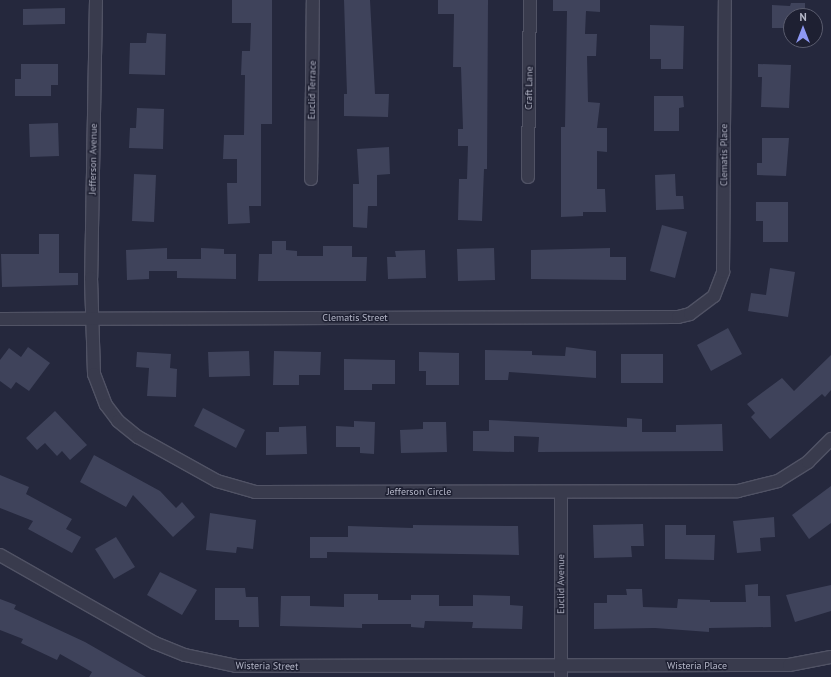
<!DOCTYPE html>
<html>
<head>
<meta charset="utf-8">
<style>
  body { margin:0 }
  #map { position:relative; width:831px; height:677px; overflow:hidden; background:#25283d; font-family:"PT Sans",sans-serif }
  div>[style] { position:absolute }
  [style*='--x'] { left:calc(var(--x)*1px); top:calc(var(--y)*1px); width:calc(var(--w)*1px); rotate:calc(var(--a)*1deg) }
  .building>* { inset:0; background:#3f435b }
  .roads { filter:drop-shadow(1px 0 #515365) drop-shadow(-1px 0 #515365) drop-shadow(0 1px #515365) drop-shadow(0 -1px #515365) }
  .minor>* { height:12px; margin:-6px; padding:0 6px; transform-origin:6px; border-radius:6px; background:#393b4d }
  span { translate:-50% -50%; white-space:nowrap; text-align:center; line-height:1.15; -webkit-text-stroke:3px #1e2032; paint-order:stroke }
  .street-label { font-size:10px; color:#b5b7c8 }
  .north { position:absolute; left:783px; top:8px; width:40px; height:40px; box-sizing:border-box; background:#1e2032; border:1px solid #5a5c6e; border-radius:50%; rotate:0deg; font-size:11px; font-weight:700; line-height:16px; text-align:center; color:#b5b7c8 }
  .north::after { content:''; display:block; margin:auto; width:14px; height:18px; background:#8e98f4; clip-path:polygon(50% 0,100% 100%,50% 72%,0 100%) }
</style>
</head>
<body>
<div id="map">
  <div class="building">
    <i style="clip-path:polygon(232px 0,272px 0,272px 124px,261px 124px,261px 206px,249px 206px,250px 223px,228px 224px,227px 183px,237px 183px,237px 159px,223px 159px,224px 135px,244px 135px,245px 75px,241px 75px,242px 51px,250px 51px,251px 23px,232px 23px)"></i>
    <i style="clip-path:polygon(344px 0,370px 0,375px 94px,389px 94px,388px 117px,344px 116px,344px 94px,347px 94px)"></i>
    <i style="clip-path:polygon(438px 0,488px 0,487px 169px,484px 169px,482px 221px,458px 220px,459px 179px,467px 179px,468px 146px,458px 146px,458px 129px,463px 129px,461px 67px,453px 67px,454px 14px,438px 14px)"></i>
    <i style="clip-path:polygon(553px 0,600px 0,600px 12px,586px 11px,585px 34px,597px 34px,596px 56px,587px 56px,588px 102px,600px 103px,597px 128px,607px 128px,607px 152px,597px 151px,597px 189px,605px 189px,606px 212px,583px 212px,583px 216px,561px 217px,561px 127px,565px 127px,567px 11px,553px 11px)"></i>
    <i style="clip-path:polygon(791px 3px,805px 3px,805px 16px,791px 16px,791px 28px,772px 28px,772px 5px,790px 6px)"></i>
    <i style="clip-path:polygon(65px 8px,65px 24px,23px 25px,23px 9px)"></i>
    <i style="clip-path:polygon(650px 25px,684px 26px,683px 69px,661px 69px,661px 59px,650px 59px)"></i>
    <i style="clip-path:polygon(147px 33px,166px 34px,165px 75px,129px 74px,130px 43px,146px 43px)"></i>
    <i style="clip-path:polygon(21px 64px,58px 64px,58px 85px,51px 85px,51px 96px,15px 96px,15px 79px,21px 79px)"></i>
    <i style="clip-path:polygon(758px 64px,791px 65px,789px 108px,761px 107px,762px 77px,758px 77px)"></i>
    <i style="clip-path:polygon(654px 96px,683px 96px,684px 107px,679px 108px,679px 131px,654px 131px)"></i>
    <i style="clip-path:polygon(137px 108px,164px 109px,163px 149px,129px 148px,130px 128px,136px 128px)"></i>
    <i style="clip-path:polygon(58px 123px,59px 156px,30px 157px,29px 124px)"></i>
    <i style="clip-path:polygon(762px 138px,789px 138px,786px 176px,757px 175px,757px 163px,762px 163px)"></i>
    <i style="clip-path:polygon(389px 147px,390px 174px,377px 175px,377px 206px,368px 206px,367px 228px,353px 227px,353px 184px,359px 184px,357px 149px)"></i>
    <i style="clip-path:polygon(134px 174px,156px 175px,154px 222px,132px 221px)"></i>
    <i style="clip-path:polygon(675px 174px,676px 196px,683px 196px,684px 209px,656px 210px,655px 175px)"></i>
    <i style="clip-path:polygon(756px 202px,788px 202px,788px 242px,763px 242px,763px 221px,756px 221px)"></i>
    <i style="clip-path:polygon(662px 225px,687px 232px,675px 278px,650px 271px)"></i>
    <i style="clip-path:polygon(39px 234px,59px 234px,59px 273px,78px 273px,78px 285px,2px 287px,1px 254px,39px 254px)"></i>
    <i style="clip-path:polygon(272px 241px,286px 241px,286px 250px,297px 251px,297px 256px,323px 256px,323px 246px,352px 246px,352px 257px,367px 257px,366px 281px,258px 281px,259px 254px,272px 254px)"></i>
    <i style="clip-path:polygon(167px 248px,167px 259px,201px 259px,201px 248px,224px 249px,224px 254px,236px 254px,236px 279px,177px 278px,177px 271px,149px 271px,149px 279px,127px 280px,126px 250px)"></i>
    <i style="clip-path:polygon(494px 248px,495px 280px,458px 281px,457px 249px)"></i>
    <i style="clip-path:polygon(610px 248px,610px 257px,626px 257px,626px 280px,531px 279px,531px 250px)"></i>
    <i style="clip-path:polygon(425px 250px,426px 278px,388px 279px,387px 257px,396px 257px,395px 251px)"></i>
    <i style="clip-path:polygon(770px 268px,795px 272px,788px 317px,748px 311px,751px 293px,766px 295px)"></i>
    <i style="clip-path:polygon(728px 328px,742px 354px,711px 371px,697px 345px)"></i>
    <i style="clip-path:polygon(28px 347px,50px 363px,29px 391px,16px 382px,11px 389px,0 381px,0 360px,9px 348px,21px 357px)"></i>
    <i style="clip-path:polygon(566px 347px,596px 351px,596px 378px,509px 372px,508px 380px,485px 380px,485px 350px,532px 351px,532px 355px,565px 356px)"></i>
    <i style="clip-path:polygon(249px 351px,250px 376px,209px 377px,208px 352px)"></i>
    <i style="clip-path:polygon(274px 351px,321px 352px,320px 375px,299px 375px,299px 385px,273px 385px)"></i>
    <i style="clip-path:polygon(137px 352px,171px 354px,170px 368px,177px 369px,176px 397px,147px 396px,149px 368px,136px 367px)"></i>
    <i style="clip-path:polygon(419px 352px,459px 353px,459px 385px,426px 385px,426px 371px,419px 371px)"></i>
    <i style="clip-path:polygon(621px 354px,663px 354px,663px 383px,621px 383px)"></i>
    <i style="clip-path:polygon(831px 355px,831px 390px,825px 397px,822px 394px,770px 439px,751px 417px,755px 413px,747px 404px,782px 378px,794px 391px)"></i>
    <i style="clip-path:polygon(344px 359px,395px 360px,395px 384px,372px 384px,372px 390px,344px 390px)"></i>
    <i style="clip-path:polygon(203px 408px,245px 430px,236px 448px,194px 426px)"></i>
    <i style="clip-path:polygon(55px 411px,87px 445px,70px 460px,62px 451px,57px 456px,45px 443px,37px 450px,26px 438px)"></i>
    <i style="clip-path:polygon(627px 418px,642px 419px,642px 432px,676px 432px,676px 425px,722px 424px,723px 451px,538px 452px,539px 437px,514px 436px,514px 452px,473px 451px,473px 431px,489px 431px,489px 420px,627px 427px)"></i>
    <i style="clip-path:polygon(354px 421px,375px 422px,374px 454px,360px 453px,360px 447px,336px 447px,336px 426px,354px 427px)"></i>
    <i style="clip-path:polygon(423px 422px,446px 422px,447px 452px,401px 453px,400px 430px,423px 429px)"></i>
    <i style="clip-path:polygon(306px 426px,307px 454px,266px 455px,266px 432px,279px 432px,279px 427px)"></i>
    <i style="clip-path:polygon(94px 455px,160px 491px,176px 508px,182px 502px,195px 517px,173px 537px,133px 495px,126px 507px,80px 482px)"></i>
    <i style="clip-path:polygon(0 475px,29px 487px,26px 494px,72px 519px,66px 529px,81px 537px,72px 553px,28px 529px,33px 521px,0 508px)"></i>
    <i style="clip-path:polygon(831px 486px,831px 523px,809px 539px,792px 515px)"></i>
    <i style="clip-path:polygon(210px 513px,256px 520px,253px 549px,237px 547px,236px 553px,206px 550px)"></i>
    <i style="clip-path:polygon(774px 517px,775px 537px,760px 538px,761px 551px,737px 553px,733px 521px)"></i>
    <i style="clip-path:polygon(643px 524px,644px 546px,631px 546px,632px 557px,594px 558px,593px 525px)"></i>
    <i style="clip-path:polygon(413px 525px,518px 526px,519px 555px,327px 552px,327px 558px,310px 558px,310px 537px,348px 537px,348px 526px,413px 528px)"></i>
    <i style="clip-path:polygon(665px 525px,686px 525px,686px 535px,715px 535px,714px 560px,665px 559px)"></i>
    <i style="clip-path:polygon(116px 537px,135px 567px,114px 579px,95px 549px)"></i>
    <i style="clip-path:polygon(160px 572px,197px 590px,182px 615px,147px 595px)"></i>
    <i style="clip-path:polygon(758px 584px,758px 596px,770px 596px,771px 627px,709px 628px,709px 632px,655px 628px,594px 629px,594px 603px,607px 603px,607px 595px,627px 595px,626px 589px,642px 589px,643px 607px,677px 608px,678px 599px,710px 600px,710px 602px,746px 602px,745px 585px)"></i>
    <i style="clip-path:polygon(831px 585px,831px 611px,795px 622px,786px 595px)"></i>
    <i style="clip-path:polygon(215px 588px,245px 588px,246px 597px,258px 597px,259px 627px,239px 627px,239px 620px,215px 620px)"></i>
    <i style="clip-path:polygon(344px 594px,378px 594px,378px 600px,411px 600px,411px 595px,439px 595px,439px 606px,473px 606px,473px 595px,510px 596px,510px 605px,523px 606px,522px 629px,472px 628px,473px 622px,425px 621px,424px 628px,411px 627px,411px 624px,362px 624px,362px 628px,280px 626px,281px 596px,310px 596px,310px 606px,344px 607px)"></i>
    <i style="clip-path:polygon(0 599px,16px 605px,14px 609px,85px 642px,146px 677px,89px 677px,92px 672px,60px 654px,57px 660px,21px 643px,23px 639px,0 630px)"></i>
  </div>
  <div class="roads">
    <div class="minor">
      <i style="--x:96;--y:0;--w:278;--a:91"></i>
      <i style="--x:91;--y:278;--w:96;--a:88.2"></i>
      <i style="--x:94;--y:374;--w:33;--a:69"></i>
      <i style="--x:106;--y:405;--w:20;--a:53"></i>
      <i style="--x:118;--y:421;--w:26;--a:39"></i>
      <i style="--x:138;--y:437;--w:90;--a:29.1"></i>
      <i style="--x:217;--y:481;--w:40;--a:16"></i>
      <i style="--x:255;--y:492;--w:483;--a:-0.1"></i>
      <i style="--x:738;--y:491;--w:41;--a:-14"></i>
      <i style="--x:778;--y:481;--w:36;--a:-32"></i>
      <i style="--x:808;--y:462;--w:33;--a:-45"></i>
      <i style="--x:528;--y:177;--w:177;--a:-89.4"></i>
      <i style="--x:311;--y:179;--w:179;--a:-89.4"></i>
      <i style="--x:0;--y:319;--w:678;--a:-0.17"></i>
      <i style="--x:678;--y:317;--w:12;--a:-14"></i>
      <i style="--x:690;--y:314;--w:30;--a:-37"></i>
      <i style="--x:714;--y:296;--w:26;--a:-69"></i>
      <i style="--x:723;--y:272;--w:272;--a:-89.6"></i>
      <i style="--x:561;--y:492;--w:185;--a:90"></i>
      <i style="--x:0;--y:555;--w:178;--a:29.6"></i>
      <i style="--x:155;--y:643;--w:32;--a:22"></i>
      <i style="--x:185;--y:655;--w:52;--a:12.2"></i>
      <i style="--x:236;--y:666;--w:553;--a:-0.1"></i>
      <i style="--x:789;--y:665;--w:43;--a:-10.8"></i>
    </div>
  </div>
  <div class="street-label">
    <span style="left:529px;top:88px;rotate:-89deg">Craft Lane</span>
    <span style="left:312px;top:90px;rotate:-89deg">Euclid Terrace</span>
    <span style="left:724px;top:155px;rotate:-90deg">Clematis Place</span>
    <span style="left:93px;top:159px;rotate:-89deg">Jefferson Avenue</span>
    <span style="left:355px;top:318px">Clematis Street</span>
    <span style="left:419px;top:492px">Jefferson Circle</span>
    <span style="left:561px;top:584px;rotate:-90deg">Euclid Avenue</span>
    <span style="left:267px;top:666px;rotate:1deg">Wisteria Street</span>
    <span style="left:697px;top:666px">Wisteria Place</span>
  </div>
  <div class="north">N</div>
</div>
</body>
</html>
